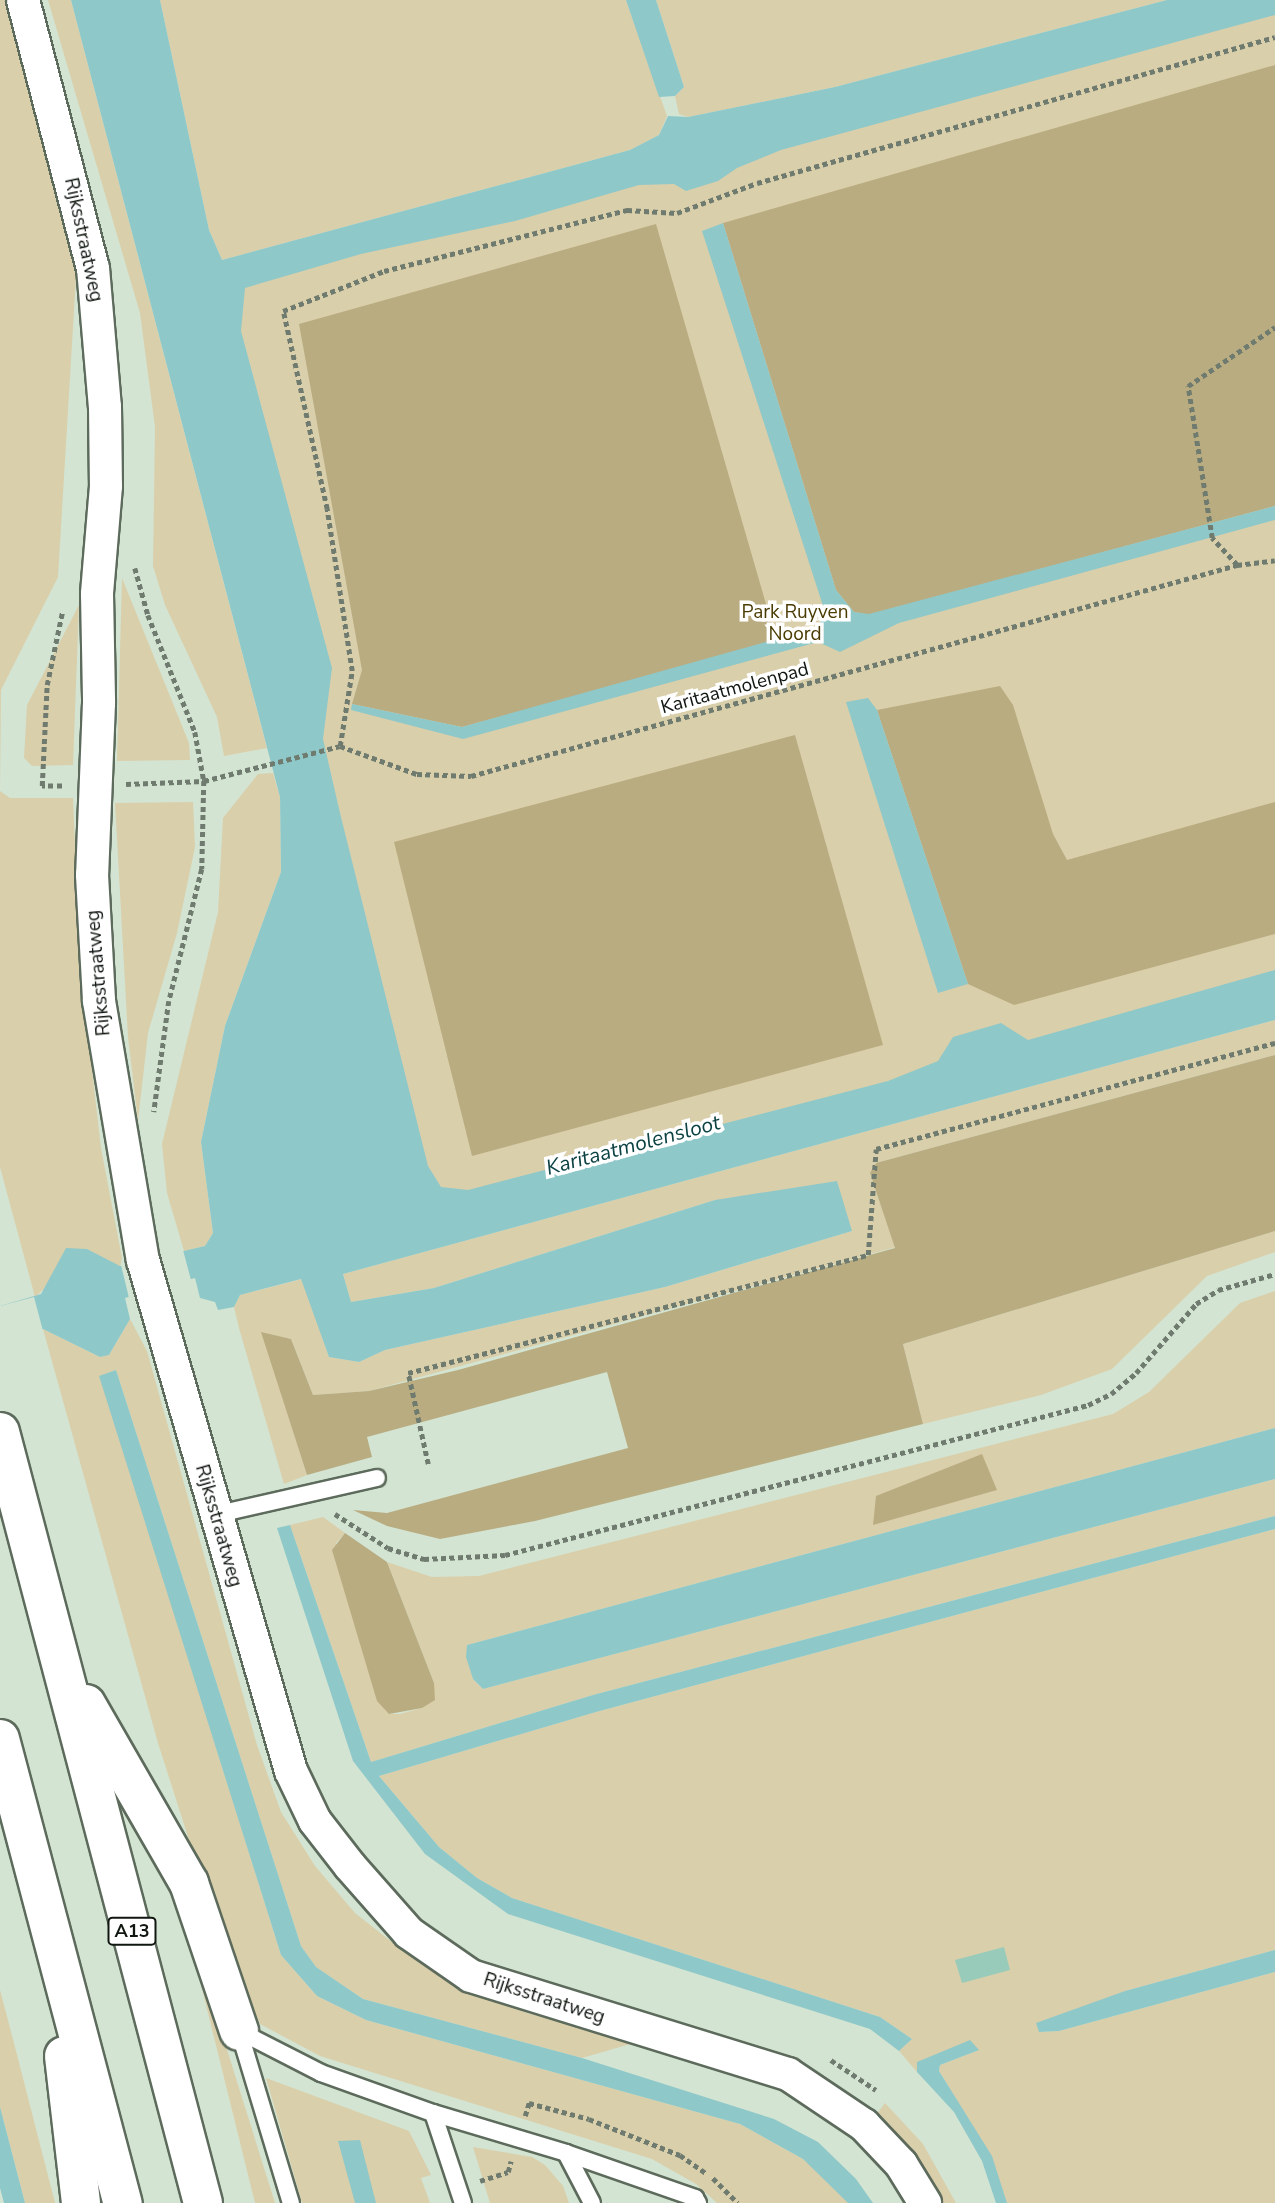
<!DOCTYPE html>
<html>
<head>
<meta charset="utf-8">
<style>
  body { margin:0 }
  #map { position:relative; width:1275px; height:2203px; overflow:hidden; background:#d3e4d2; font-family:"Nunito Sans",sans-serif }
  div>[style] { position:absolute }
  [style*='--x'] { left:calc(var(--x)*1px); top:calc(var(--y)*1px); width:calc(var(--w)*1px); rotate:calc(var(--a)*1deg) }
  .green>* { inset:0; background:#dacfab }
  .forest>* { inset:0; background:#b9ac81 }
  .water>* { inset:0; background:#8fc8c9 }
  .pier>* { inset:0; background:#d3e4d2 }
  .building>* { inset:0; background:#98cbb9 }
  .path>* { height:4.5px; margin-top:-2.25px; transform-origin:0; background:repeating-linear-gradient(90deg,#6f7b6f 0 5px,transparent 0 8.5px) }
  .roads { filter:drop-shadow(2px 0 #5d6b5c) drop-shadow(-2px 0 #5d6b5c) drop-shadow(0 2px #5d6b5c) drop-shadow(0 -2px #5d6b5c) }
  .service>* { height:16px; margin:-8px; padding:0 8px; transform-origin:8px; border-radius:8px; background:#fff }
  .minor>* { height:32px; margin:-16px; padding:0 16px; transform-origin:16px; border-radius:16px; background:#fff }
  .motorway>* { height:38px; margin:-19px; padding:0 19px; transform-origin:19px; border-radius:19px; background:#fff }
  span { translate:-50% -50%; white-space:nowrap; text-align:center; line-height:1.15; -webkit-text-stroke:7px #fff; paint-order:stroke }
  .shield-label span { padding:2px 5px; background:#fff; border:2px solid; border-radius:5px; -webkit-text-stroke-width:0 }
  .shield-label { font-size:18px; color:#101610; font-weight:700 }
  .street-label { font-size:19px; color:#101610 }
  .park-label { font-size:19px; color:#4a3b03 }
  .water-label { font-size:21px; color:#0c4243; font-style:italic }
</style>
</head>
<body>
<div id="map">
  <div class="green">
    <i style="clip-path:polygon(0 0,8px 0,77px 261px,58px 577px,1px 690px,0 791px,10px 798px,73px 798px,80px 965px,101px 1148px,122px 1258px,120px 1267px,114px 1266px,87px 1249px,35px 1297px,0 1167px)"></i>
    <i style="clip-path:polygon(48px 0,71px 0,267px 748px,224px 756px,217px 717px,165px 605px,153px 566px,155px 427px,140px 313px)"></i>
    <i style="clip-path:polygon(160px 0,626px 0,667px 116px,659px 135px,630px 150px,222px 260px,209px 230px)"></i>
    <i style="clip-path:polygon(656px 0,1167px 0,835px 87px,688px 117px,679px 114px,675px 96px,684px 87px)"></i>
    <i style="clip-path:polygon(1275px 0,1275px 983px,408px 1216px,208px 288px)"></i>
    <i style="clip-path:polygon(122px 578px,189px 743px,190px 760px,117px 761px)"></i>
    <i style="clip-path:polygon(79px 605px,73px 765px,32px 766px,24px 758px,27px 705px)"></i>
    <i style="clip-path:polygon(273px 773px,280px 797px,281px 872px,225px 1026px,201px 1142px,213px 1233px,205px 1246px,184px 1251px,167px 1193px,162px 1144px,218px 912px,223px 818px,258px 774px)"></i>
    <i style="clip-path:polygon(193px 802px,195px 847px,177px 933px,148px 1033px,138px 1121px,128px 1037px,115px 803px)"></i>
    <i style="clip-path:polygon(1275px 1020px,1275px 1055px,876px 1163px,870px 1174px,896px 1247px,369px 1391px,313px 1395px,291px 1339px,262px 1333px,307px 1475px,284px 1484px,239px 1328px,234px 1307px,240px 1295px,302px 1279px,329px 1357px,359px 1362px,385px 1350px,665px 1287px,852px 1231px,715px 1200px,434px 1288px,351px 1302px,343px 1274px)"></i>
    <i style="clip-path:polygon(1275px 1231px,1275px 1252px,1207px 1276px,1112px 1369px,1041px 1395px,923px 1424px,903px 1344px)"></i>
    <i style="clip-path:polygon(1275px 1291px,1275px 1428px,467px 1645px,473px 1679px,483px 1689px,1275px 1479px,1275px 1516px,593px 1695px,371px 1762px,290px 1525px,323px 1517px,345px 1533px,336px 1543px,389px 1714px,400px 1714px,422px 1708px,434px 1683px,387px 1562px,432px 1577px,479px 1576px,1113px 1414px,1149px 1392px,1240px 1303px)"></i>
    <i style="clip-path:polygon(130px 1319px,147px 1351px,257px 1745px,281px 1812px,315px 1866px,355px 1913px,407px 1954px,448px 1979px,527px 2013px,637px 2042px,582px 2058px,363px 1999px,316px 1967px,301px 1946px,116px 1370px,100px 1376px,281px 1955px,317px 1996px,366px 2020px,740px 2124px,803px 2159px,855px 2203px,717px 2203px,696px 2184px,652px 2159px,320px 2056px,260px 2024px,222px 1943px,158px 1743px,43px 1329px,100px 1357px,109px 1355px)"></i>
    <i style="clip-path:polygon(1275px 1529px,1275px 1950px,1125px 1991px,1039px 2032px,1059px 2031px,1275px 1972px,1275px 2203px,1007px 2203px,991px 2156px,939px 2071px,940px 2065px,979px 2050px,917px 2062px,917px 2072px,899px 2051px,912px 2039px,880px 2017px,512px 1898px,477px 1878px,439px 1847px,379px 1776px,596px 1712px)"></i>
    <i style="clip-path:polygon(187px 1928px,224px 2040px,275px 2203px,255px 2203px)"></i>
    <i style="clip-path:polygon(0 1990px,15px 2047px,55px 2203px,25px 2203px,0 2107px)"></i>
    <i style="clip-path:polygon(266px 2078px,409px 2131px,431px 2175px,421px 2178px,430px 2203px,302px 2203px)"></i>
    <i style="clip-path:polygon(885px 2103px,923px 2144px,956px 2203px,943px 2203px,913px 2154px,876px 2115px)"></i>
    <i style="clip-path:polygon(473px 2147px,532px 2157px,545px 2165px,563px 2186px,569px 2203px,490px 2203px)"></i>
  </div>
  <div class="forest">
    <i style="clip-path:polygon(1275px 65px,1275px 506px,869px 615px,854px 612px,836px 590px,723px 223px)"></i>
    <i style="clip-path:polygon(656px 224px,777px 642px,462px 727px,352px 704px,362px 670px,299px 324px)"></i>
    <i style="clip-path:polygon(1000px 686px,1013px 705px,1053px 834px,1067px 860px,1275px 802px,1275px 934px,1014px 1005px,968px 984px,877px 710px)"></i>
    <i style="clip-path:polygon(795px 735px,883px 1045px,472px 1156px,394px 842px)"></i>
    <i style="clip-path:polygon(1275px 1055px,1275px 1231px,903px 1344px,923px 1424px,535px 1521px,440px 1539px,387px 1526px,353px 1510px,387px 1513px,628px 1448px,607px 1372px,367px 1437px,372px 1457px,307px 1475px,261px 1332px,291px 1339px,313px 1395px,369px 1391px,458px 1370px,895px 1248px,870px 1173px,876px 1163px)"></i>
    <i style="clip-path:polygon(982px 1454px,997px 1490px,873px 1525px,876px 1496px)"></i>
    <i style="clip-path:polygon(345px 1533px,387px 1562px,434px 1683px,435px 1700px,422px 1708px,389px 1714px,377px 1701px,332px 1550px)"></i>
  </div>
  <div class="water">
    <i style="clip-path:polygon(71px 0,160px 0,209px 230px,222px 260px,630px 150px,659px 135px,668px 116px,688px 117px,835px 87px,1167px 0,1275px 0,1275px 15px,781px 150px,737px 168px,718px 181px,686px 191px,674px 184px,639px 185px,515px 221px,361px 254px,245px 288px,241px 331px,332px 668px,323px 739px,340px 813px,428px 1166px,441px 1187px,468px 1190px,888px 1081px,938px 1061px,953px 1037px,1001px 1023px,1028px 1040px,1275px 970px,1275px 1020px,343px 1274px,351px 1302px,434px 1288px,715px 1200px,837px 1181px,852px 1231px,665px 1287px,385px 1350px,359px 1362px,329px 1357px,301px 1279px,240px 1295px,234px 1307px,218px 1310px,215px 1302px,200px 1298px,195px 1278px,125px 1298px,130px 1319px,109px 1355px,100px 1357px,43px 1329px,0 1341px,0 1306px,41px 1294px,66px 1248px,87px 1249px,120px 1266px,205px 1246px,213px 1233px,201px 1142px,225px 1026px,281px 872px,280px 797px)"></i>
    <i style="clip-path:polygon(626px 0,656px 0,684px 87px,675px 96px,659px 97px)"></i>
    <i style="clip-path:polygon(723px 223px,836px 590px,854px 612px,869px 614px,1275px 506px,1275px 520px,899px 623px,840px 652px,818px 642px,463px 739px,351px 710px,352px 704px,462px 727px,819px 627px,823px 606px,702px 231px)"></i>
    <i style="clip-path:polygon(868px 698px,877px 710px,968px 984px,938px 993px,846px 702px)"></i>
    <i style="clip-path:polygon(116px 1370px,301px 1946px,316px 1967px,363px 1999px,582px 2058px,774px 2119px,818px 2142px,856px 2179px,873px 2203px,848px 2203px,803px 2159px,740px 2124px,366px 2020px,317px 1996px,281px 1955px,99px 1376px)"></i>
    <i style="clip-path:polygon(1275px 1428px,1275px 1479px,483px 1689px,473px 1679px,466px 1657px,467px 1645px)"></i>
    <i style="clip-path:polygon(1275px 1516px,1275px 1529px,596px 1712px,379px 1776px,439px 1847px,477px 1878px,512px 1898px,880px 2017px,912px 2039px,899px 2051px,870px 2029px,508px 1914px,425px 1854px,353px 1761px,277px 1528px,290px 1525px,371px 1762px,593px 1695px)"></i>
    <i style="clip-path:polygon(1275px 1950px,1275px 1972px,1059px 2031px,1039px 2032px,1036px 2023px,1125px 1991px)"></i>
    <i style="clip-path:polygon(970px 2040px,979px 2050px,940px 2065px,939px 2071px,992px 2156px,1007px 2203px,996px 2203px,982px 2161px,954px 2112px,917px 2072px,917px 2062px)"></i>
    <i style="clip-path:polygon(0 2107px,25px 2203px,4px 2203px,0 2188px)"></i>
    <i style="clip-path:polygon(360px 2140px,376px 2203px,355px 2203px,338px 2141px)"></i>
  </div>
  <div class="pier">
    <i style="clip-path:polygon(183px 1250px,191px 1280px,129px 1298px,121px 1265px)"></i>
    <i style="clip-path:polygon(34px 1297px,43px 1331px,0 1342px,0 1306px)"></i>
  </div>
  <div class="building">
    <i style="clip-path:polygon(1004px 1947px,1010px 1970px,962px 1983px,955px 1960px)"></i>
  </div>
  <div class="path">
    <i style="--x:1237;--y:565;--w:37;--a:-133"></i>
    <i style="--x:1212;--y:538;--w:154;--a:-99"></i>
    <i style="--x:1188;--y:386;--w:105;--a:-34.1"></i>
    <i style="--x:135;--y:568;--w:49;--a:74.5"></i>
    <i style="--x:148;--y:615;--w:126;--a:68.1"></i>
    <i style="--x:195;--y:732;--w:50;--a:79.6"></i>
    <i style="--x:204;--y:781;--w:88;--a:91.3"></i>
    <i style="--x:202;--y:869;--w:136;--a:104"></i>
    <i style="--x:169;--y:1001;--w:112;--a:97.7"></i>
    <i style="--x:340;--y:746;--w:76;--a:-80.9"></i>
    <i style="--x:352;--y:671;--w:164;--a:-98.8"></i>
    <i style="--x:327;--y:509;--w:203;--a:-102.5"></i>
    <i style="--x:283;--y:311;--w:109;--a:-21.6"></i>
    <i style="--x:384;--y:271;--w:251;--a:-14.1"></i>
    <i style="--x:627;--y:210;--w:50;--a:3.4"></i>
    <i style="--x:677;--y:213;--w:85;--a:-20.6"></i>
    <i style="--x:757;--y:183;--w:538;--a:-15.74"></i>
    <i style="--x:126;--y:784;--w:78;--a:-2.2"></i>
    <i style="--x:204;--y:781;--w:140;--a:-14.4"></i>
    <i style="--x:340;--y:746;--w:82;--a:20"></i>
    <i style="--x:417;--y:774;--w:54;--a:2.1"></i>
    <i style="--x:471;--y:776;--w:795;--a:-15.4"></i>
    <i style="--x:1237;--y:565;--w:38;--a:-7"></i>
    <i style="--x:62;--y:786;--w:20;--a:180"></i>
    <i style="--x:42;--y:786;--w:101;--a:-87.2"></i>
    <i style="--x:47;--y:685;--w:74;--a:-78.2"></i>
    <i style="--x:428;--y:1464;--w:93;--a:-102.4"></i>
    <i style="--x:408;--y:1373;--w:475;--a:-14.4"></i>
    <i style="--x:868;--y:1255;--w:106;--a:-85.7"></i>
    <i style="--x:876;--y:1149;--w:413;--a:-14.9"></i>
    <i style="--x:335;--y:1514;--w:63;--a:32.7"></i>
    <i style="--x:388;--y:1548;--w:38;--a:17"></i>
    <i style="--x:424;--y:1559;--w:81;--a:-2.8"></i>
    <i style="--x:505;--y:1555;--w:602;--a:-14.43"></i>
    <i style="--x:1088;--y:1405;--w:25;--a:-26"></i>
    <i style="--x:1111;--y:1394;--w:33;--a:-40"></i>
    <i style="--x:1136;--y:1373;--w:91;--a:-49"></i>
    <i style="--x:1196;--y:1304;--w:26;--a:-32"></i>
    <i style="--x:1218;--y:1290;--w:59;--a:-15.7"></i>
    <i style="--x:831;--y:2060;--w:54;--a:33.7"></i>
    <i style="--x:525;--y:2116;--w:14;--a:-73"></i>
    <i style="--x:529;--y:2103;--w:62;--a:14.9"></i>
    <i style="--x:589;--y:2119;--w:98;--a:21.6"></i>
    <i style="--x:680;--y:2155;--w:32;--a:35"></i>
    <i style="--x:713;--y:2178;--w:35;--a:45"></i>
    <i style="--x:480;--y:2181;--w:29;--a:-18"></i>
    <i style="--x:508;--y:2172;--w:11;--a:-75"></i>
  </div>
  <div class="roads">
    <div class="service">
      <i style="--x:214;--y:1515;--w:167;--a:-12.8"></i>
      <i style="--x:239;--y:2031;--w:92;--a:27.1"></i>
      <i style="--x:321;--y:2073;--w:119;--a:19.7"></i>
      <i style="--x:433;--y:2113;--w:139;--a:16.7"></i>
      <i style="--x:566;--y:2153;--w:137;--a:19.2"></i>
      <i style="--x:695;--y:2198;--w:6;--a:59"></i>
      <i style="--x:239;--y:2031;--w:180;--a:73.2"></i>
      <i style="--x:433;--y:2113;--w:95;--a:71.6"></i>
      <i style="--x:566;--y:2153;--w:56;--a:62.5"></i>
    </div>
    <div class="minor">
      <i style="--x:23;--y:0;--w:277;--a:75.4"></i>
      <i style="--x:93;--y:268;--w:140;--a:85.1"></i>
      <i style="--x:105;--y:407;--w:79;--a:89.3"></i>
      <i style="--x:106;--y:486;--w:108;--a:94.8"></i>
      <i style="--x:97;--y:594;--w:109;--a:88.9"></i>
      <i style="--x:99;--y:703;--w:172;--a:92.3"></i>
      <i style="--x:92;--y:875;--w:126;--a:86.8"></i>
      <i style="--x:99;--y:1001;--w:263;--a:80.4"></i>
      <i style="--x:143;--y:1260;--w:532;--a:73.85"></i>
      <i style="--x:291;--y:1771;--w:55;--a:64.4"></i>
      <i style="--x:315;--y:1821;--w:57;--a:52.1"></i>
      <i style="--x:350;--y:1866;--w:89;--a:48.6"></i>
      <i style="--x:409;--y:1933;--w:75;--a:34.7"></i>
      <i style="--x:471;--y:1976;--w:332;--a:17.2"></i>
      <i style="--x:788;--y:2074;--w:92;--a:33.9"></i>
      <i style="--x:864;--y:2125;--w:54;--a:46.5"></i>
      <i style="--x:901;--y:2164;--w:46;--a:58.4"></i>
    </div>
    <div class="motorway">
      <i style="--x:0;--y:1432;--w:797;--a:75.25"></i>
      <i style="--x:86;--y:1704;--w:207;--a:60.1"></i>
      <i style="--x:189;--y:1883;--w:156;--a:71.3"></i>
      <i style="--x:0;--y:1739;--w:480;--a:75.2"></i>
      <i style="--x:64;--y:2056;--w:148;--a:83.4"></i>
    </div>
  </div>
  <div class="shield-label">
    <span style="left:132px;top:1931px">A13</span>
  </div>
  <div class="street-label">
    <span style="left:83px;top:240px;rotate:78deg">Rijksstraatweg</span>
    <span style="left:735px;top:689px;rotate:-15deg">Karitaatmolenpad</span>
    <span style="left:99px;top:973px;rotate:-95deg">Rijksstraatweg</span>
    <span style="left:218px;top:1526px;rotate:74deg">Rijksstraatweg</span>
    <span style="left:544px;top:1999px;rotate:18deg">Rijksstraatweg</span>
  </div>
  <div class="park-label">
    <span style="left:795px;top:624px">Park Ruyven<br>Noord</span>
  </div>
  <div class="water-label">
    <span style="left:633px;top:1145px;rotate:-15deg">Karitaatmolensloot</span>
  </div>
</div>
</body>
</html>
